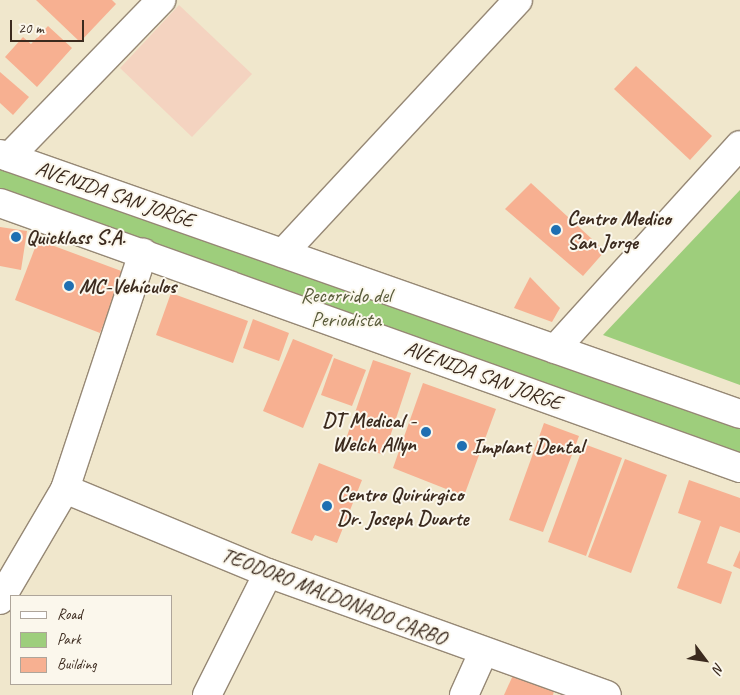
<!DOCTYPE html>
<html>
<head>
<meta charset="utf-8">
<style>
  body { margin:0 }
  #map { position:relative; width:740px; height:695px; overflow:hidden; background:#f0e7cc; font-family:Caveat,sans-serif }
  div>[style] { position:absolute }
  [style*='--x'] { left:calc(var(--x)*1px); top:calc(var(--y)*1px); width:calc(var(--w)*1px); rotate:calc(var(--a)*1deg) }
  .built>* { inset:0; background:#f4d3c0 }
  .green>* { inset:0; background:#9ece7c }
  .building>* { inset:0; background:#f7b091 }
  .roads { filter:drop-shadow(1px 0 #968875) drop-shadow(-1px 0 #968875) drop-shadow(0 1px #968875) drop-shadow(0 -1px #968875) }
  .minor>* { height:28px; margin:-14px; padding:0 14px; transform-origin:14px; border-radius:14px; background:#fff }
  .major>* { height:28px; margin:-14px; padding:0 14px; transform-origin:14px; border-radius:14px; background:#fff }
  .dots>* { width:14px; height:14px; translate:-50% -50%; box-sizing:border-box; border:2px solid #fbf7ec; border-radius:50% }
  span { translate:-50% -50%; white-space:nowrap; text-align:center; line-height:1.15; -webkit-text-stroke:4px #fbf7ec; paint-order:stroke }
  .street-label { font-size:21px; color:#3b2a1e }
  .poi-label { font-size:21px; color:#3b2a1e; font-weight:700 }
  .left { translate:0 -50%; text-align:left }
  .right { translate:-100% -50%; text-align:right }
  .park-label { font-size:21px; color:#595b3a }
  .legend { position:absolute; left:10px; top:595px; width:162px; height:90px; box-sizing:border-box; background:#fbf7ec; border:1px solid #aea59a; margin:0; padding:6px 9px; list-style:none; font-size:15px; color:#3b2a1e }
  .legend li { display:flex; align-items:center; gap:10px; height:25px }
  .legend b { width:25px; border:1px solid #aea59a }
  .north { position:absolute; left:680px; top:635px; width:50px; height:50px; -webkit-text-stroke:4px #fbf7ec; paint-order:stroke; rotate:121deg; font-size:14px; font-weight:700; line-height:20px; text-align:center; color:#3b2a1e }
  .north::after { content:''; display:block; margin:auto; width:18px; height:22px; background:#3b2a1e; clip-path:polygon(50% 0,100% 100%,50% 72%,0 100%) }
  .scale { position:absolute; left:10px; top:20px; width:74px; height:22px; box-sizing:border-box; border:2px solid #3b2a1e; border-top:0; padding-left:6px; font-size:15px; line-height:18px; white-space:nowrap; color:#3b2a1e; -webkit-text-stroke:4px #fbf7ec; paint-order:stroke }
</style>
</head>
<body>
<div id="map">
  <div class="built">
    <i style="clip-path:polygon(179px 5px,252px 74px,192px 137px,120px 68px)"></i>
  </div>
  <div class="green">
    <i style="clip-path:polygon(0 154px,740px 414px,740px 473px,0 203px)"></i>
    <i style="clip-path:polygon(740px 190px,740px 385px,603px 335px)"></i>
  </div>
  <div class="building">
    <i style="clip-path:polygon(36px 0,112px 0,116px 4px,80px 42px)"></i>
    <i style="clip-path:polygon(48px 26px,72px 48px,37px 87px,5px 57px,23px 37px,31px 44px)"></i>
    <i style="clip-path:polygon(636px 66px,712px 136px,690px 160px,614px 89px)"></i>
    <i style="clip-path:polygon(0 72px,29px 97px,13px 115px,0 103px)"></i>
    <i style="clip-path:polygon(531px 183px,605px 251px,583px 276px,505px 209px)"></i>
    <i style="clip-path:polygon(0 227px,27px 231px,21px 270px,0 266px)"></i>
    <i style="clip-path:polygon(38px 240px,124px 272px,100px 333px,15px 300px)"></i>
    <i style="clip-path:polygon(530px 277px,560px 308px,552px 322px,514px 308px)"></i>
    <i style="clip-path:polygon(171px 293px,248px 321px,233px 363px,156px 335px)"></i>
    <i style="clip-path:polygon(253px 319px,289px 333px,279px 361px,243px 348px)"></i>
    <i style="clip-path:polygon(293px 339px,333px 355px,303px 428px,263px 411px)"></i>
    <i style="clip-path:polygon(334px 358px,366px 370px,352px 406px,321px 395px)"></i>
    <i style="clip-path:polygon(373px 360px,411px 373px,384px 455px,345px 442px)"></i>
    <i style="clip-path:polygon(423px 383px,496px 409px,464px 496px,393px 468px)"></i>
    <i style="clip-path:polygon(544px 423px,579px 436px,543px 532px,509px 520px)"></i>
    <i style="clip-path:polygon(584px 444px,622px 458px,586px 556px,548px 542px)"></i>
    <i style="clip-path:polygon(625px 459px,667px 475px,631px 573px,588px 557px)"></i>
    <i style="clip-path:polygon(319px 463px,362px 480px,337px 543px,315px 535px,312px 541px,291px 533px)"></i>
    <i style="clip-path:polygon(689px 480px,740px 498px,740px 533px,720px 526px,707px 563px,732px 572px,721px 604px,677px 588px,701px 521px,678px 513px)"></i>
    <i style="clip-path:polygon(740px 550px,740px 569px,733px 566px)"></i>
    <i style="clip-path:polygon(514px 673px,554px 691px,553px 695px,504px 695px)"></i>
  </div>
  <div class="roads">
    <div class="minor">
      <i style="--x:9;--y:157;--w:219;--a:-45.9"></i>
      <i style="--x:283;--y:253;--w:345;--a:-47.1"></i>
      <i style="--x:555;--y:349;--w:275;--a:-47.8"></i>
      <i style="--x:65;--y:489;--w:220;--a:22.5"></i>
      <i style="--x:268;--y:573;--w:360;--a:19.8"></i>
      <i style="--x:0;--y:600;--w:129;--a:-59.6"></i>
      <i style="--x:65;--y:489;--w:249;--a:-71.7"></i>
      <i style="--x:207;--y:695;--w:136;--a:-63.4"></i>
      <i style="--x:464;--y:695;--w:46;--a:-65.7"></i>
    </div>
    <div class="major">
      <i style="--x:0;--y:154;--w:784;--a:19.36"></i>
      <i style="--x:0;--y:203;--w:786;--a:19.7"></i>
    </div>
  </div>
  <div class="dots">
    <i style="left:556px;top:230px;background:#1f6fb2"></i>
    <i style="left:16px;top:237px;background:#1f6fb2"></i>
    <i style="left:69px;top:286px;background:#1f6fb2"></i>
    <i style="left:426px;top:432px;background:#1f6fb2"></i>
    <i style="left:462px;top:446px;background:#1f6fb2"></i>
    <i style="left:327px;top:506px;background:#1f6fb2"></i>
  </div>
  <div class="street-label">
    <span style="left:115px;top:194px;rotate:19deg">AVENIDA SAN JORGE</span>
    <span style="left:483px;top:375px;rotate:20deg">AVENIDA SAN JORGE</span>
    <span style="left:334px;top:596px;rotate:21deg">TEODORO MALDONADO CARBO</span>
  </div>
  <div class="poi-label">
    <span class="left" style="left:567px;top:230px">Centro Medico<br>San Jorge</span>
    <span class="left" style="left:26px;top:237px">Quicklass S.A.</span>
    <span class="left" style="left:79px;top:286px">MC-Vehículos</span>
    <span class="right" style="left:416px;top:432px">DT Medical -<br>Welch Allyn</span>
    <span class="left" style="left:472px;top:446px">Implant Dental</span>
    <span class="left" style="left:337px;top:506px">Centro Quirúrgico<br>Dr. Joseph Duarte</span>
  </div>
  <div class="park-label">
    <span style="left:346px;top:307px">Recorrido del<br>Periodista</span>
  </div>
  <ul class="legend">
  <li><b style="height:6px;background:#fff"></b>Road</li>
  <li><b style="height:14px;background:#9ece7c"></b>Park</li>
  <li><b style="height:14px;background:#f7b091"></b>Building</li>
  </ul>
  <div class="north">N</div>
  <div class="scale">20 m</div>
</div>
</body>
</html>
